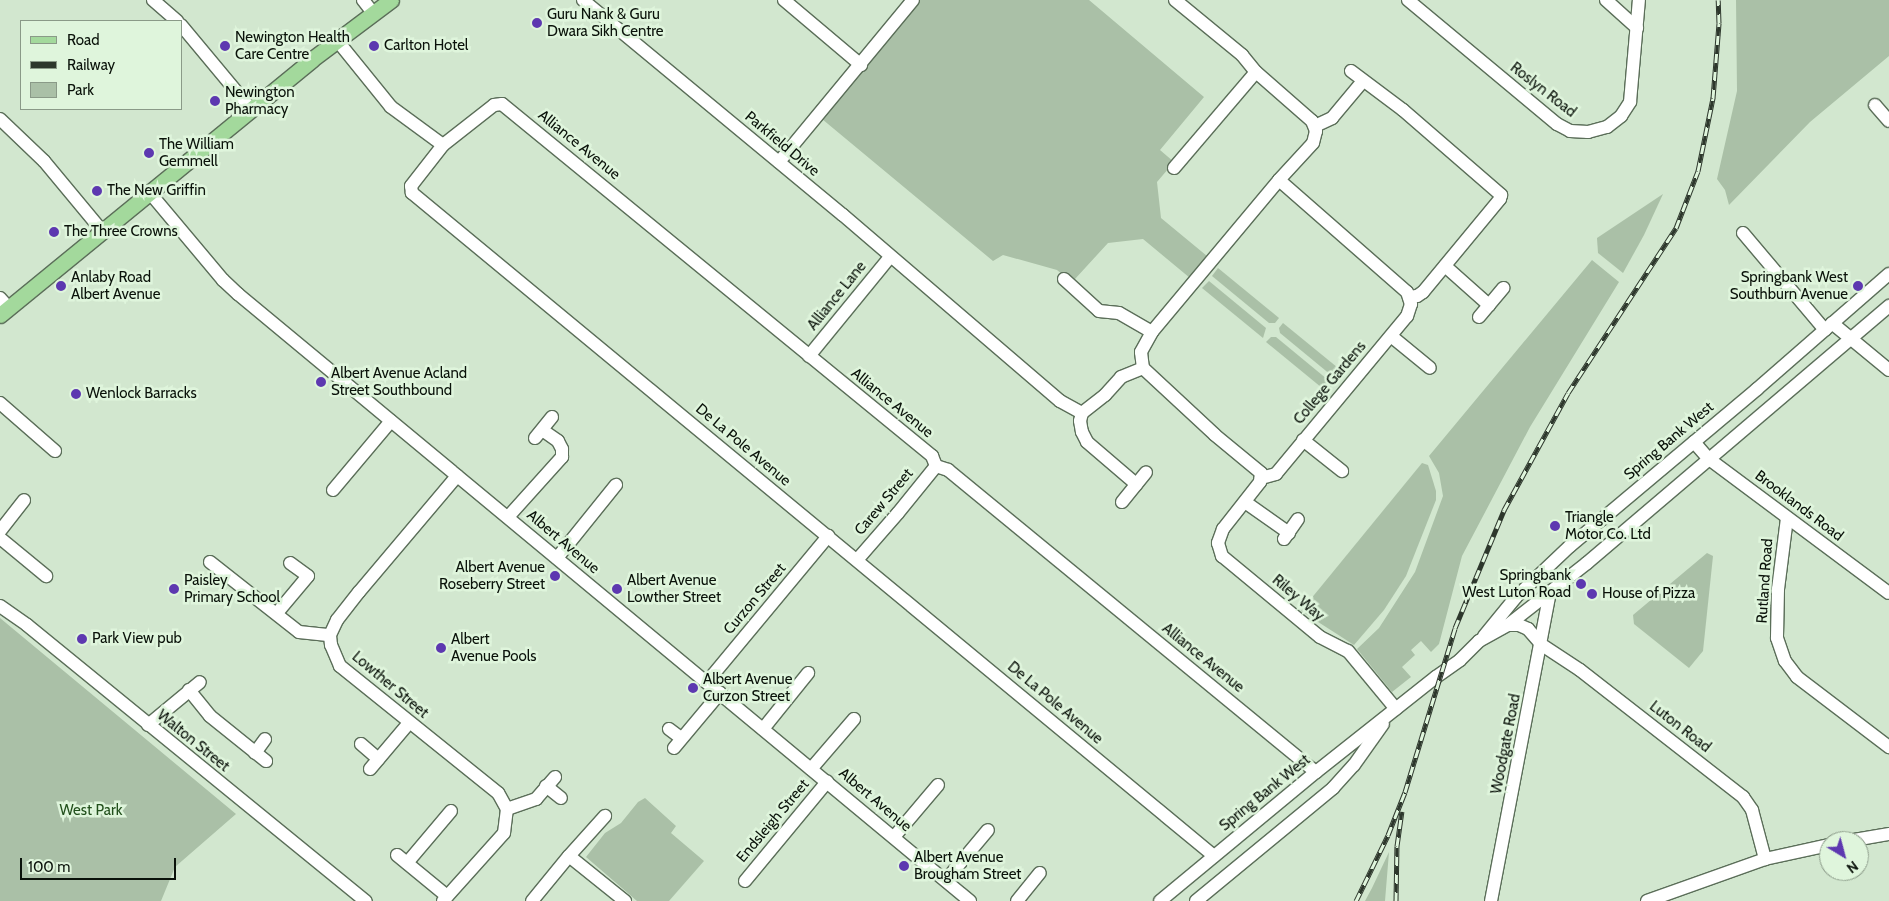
<!DOCTYPE html>
<html>
<head>
<meta charset="utf-8">
<style>
  body { margin:0 }
  #map { position:relative; width:1889px; height:901px; overflow:hidden; background:#d2e7cf; font-family:Cabin,sans-serif }
  div>[style] { position:absolute }
  [style*='--x'] { left:calc(var(--x)*1px); top:calc(var(--y)*1px); width:calc(var(--w)*1px); rotate:calc(var(--a)*1deg) }
  .green>* { inset:0; background:#aac0a7 }
  .roads { filter:drop-shadow(1px 0 #5b6e59) drop-shadow(-1px 0 #5b6e59) drop-shadow(0 1px #5b6e59) drop-shadow(0 -1px #5b6e59) }
  .minor>* { height:12px; margin:-6px; padding:0 6px; transform-origin:6px; border-radius:6px; background:#fff }
  .major>* { height:15px; margin:-7.5px; padding:0 7.5px; transform-origin:7.5px; border-radius:7.5px; background:#a3d99c }
  .rail>* { height:5px; margin-top:-2.5px; transform-origin:0; background:repeating-linear-gradient(90deg,#dff5dc 0 9px,#2d372c 0 18px); box-sizing:border-box; border-block:1px solid #2d372c }
  .dots>* { width:14px; height:14px; translate:-50% -50%; box-sizing:border-box; border:2px solid #dff5dc; border-radius:50% }
  span { translate:-50% -50%; white-space:nowrap; text-align:center; line-height:1.15; -webkit-text-stroke:5px #dff5dc; paint-order:stroke }
  .poi-label { font-size:15px; color:#0a120a }
  .left { translate:0 -50%; text-align:left }
  .right { translate:-100% -50%; text-align:right }
  .street-label { font-size:15px; color:#0a120a }
  .park-label { font-size:15px; color:#22501c }
  .legend { position:absolute; left:20px; top:20px; width:162px; height:90px; box-sizing:border-box; background:#dff5dc; border:1px solid #8a9a88; margin:0; padding:6px 9px; list-style:none; font-size:15px; color:#0a120a }
  .legend li { display:flex; align-items:center; gap:10px; height:25px }
  .legend b { width:25px; border:1px solid #8a9a88 }
  .north { position:absolute; left:1819px; top:831px; width:50px; height:50px; box-sizing:border-box; background:#dff5dc; border:1px solid #8a9a88; border-radius:50%; rotate:143deg; font-size:14px; font-weight:700; line-height:20px; text-align:center; color:#0a120a }
  .north::after { content:''; display:block; margin:auto; width:18px; height:22px; background:#5d38b0; clip-path:polygon(50% 0,100% 100%,50% 72%,0 100%) }
  .scale { position:absolute; left:20px; top:858px; width:156px; height:22px; box-sizing:border-box; border:2px solid #0a120a; border-top:0; padding-left:6px; font-size:15px; line-height:18px; white-space:nowrap; color:#0a120a; -webkit-text-stroke:4px #dff5dc; paint-order:stroke }
</style>
</head>
<body>
<div id="map">
  <div class="green">
    <i style="clip-path:polygon(920px 0,1089px 0,1204px 97px,1160px 150px,1174px 162px,1157px 182px,1161px 218px,1207px 256px,1190px 278px,1143px 239px,1108px 243px,1075px 279px,1068px 279px,1057px 270px,1003px 255px,993px 261px,822px 119px)"></i>
    <i style="clip-path:polygon(1736px 0,1889px 0,1889px 56px,1810px 122px,1729px 205px,1725px 190px,1717px 179px,1737px 91px)"></i>
    <i style="clip-path:polygon(1663px 194px,1644px 235px,1623px 273px,1598px 253px,1597px 238px)"></i>
    <i style="clip-path:polygon(1592px 260px,1619px 282px,1530px 427px,1462px 556px,1439px 644px,1431px 652px,1421px 641px,1411px 650px,1415px 655px,1402px 667px,1411px 677px,1392px 692px,1357px 649px,1379px 628px,1415px 572px,1443px 496px,1439px 473px,1429px 456px)"></i>
    <i style="clip-path:polygon(1218px 268px,1279px 318px,1275px 323px,1269px 323px,1212px 276px)"></i>
    <i style="clip-path:polygon(1209px 281px,1266px 328px,1263px 338px,1202px 288px)"></i>
    <i style="clip-path:polygon(1283px 323px,1343px 372px,1337px 380px,1280px 333px,1279px 328px)"></i>
    <i style="clip-path:polygon(1271px 337px,1276px 337px,1333px 384px,1327px 392px,1266px 342px)"></i>
    <i style="clip-path:polygon(1422px 463px,1428px 465px,1436px 491px,1436px 500px,1406px 576px,1384px 610px,1354px 645px,1301px 611px)"></i>
    <i style="clip-path:polygon(1707px 553px,1713px 556px,1703px 651px,1689px 668px,1634px 624px,1633px 615px)"></i>
    <i style="clip-path:polygon(0 618px,236px 814px,175px 867px,161px 901px,0 901px)"></i>
    <i style="clip-path:polygon(645px 798px,676px 826px,671px 833px,704px 861px,669px 901px,637px 901px,586px 857px,605px 833px,621px 823px,638px 802px)"></i>
    <i style="clip-path:polygon(1389px 852px,1385px 901px,1365px 901px,1372px 888px)"></i>
  </div>
  <div class="roads">
    <div class="minor">
      <i style="--x:153;--y:0;--w:32;--a:41"></i>
      <i style="--x:363;--y:0;--w:16;--a:52"></i>
      <i style="--x:583;--y:0;--w:337;--a:39.6"></i>
      <i style="--x:843;--y:215;--w:286;--a:40.6"></i>
      <i style="--x:1060;--y:401;--w:25;--a:29"></i>
      <i style="--x:1082;--y:413;--w:29;--a:-38"></i>
      <i style="--x:1105;--y:395;--w:24;--a:-48"></i>
      <i style="--x:1121;--y:377;--w:24;--a:-22"></i>
      <i style="--x:784;--y:0;--w:101;--a:40.2"></i>
      <i style="--x:1175;--y:0;--w:87;--a:39.4"></i>
      <i style="--x:1242;--y:55;--w:22;--a:51"></i>
      <i style="--x:1256;--y:72;--w:74;--a:41.2"></i>
      <i style="--x:1312;--y:121;--w:11;--a:68"></i>
      <i style="--x:1316;--y:131;--w:12;--a:104"></i>
      <i style="--x:1313;--y:143;--w:50;--a:132.6"></i>
      <i style="--x:1279;--y:180;--w:170;--a:41.2"></i>
      <i style="--x:1407;--y:292;--w:13;--a:72"></i>
      <i style="--x:1411;--y:304;--w:13;--a:108"></i>
      <i style="--x:1407;--y:316;--w:205;--a:129.7"></i>
      <i style="--x:1276;--y:474;--w:16;--a:165"></i>
      <i style="--x:1408;--y:0;--w:194;--a:39.8"></i>
      <i style="--x:1557;--y:124;--w:15;--a:28"></i>
      <i style="--x:1570;--y:131;--w:18;--a:3"></i>
      <i style="--x:1588;--y:132;--w:20;--a:-15"></i>
      <i style="--x:1607;--y:127;--w:18;--a:-38"></i>
      <i style="--x:1621;--y:116;--w:17;--a:-57"></i>
      <i style="--x:1630;--y:102;--w:102;--a:-85"></i>
      <i style="--x:1606;--y:0;--w:42;--a:42.1"></i>
      <i style="--x:181;--y:25;--w:109;--a:50.2"></i>
      <i style="--x:336;--y:39;--w:87;--a:51"></i>
      <i style="--x:391;--y:107;--w:64;--a:36.2"></i>
      <i style="--x:1351;--y:71;--w:65;--a:36.9"></i>
      <i style="--x:1403;--y:110;--w:130;--a:40.9"></i>
      <i style="--x:1501;--y:195;--w:4;--a:104"></i>
      <i style="--x:1500;--y:199;--w:121;--a:129.6"></i>
      <i style="--x:1423;--y:292;--w:7;--a:146"></i>
      <i style="--x:1417;--y:296;--w:8;--a:173"></i>
      <i style="--x:1875;--y:105;--w:21;--a:49"></i>
      <i style="--x:0;--y:119;--w:61;--a:43.7"></i>
      <i style="--x:44;--y:161;--w:92;--a:50.3"></i>
      <i style="--x:1315;--y:126;--w:19;--a:-25"></i>
      <i style="--x:1332;--y:118;--w:48;--a:-50"></i>
      <i style="--x:779;--y:162;--w:210;--a:-50.4"></i>
      <i style="--x:1174;--y:168;--w:126;--a:-49.5"></i>
      <i style="--x:1279;--y:180;--w:198;--a:129.9"></i>
      <i style="--x:1152;--y:332;--w:23;--a:119"></i>
      <i style="--x:1141;--y:352;--w:16;--a:83"></i>
      <i style="--x:1143;--y:368;--w:98;--a:42.9"></i>
      <i style="--x:1215;--y:435;--w:60;--a:39.6"></i>
      <i style="--x:1261;--y:473;--w:9;--a:96"></i>
      <i style="--x:1260;--y:482;--w:60;--a:128.2"></i>
      <i style="--x:1223;--y:529;--w:15;--a:110"></i>
      <i style="--x:1218;--y:543;--w:14;--a:73"></i>
      <i style="--x:1222;--y:556;--w:127;--a:39.6"></i>
      <i style="--x:1320;--y:637;--w:31;--a:27"></i>
      <i style="--x:1348;--y:651;--w:75;--a:50.4"></i>
      <i style="--x:150;--y:193;--w:114;--a:50"></i>
      <i style="--x:223;--y:280;--w:21;--a:43"></i>
      <i style="--x:238;--y:294;--w:951;--a:39.67"></i>
      <i style="--x:1743;--y:233;--w:127;--a:49.8"></i>
      <i style="--x:1445;--y:266;--w:59;--a:41.6"></i>
      <i style="--x:1064;--y:279;--w:47;--a:42.4"></i>
      <i style="--x:1099;--y:311;--w:20;--a:6"></i>
      <i style="--x:1119;--y:313;--w:38;--a:30"></i>
      <i style="--x:0;--y:298;--w:13;--a:48"></i>
      <i style="--x:1479;--y:317;--w:38;--a:-50"></i>
      <i style="--x:1832;--y:323;--w:74;--a:39.5"></i>
      <i style="--x:1391;--y:336;--w:50;--a:39.4"></i>
      <i style="--x:809;--y:356;--w:128;--a:-50.7"></i>
      <i style="--x:0;--y:403;--w:73;--a:41.1"></i>
      <i style="--x:1082;--y:413;--w:8;--a:104"></i>
      <i style="--x:1080;--y:421;--w:11;--a:80"></i>
      <i style="--x:1082;--y:432;--w:11;--a:63"></i>
      <i style="--x:1087;--y:442;--w:65;--a:40.6"></i>
      <i style="--x:535;--y:438;--w:27;--a:-51"></i>
      <i style="--x:1303;--y:440;--w:50;--a:38.5"></i>
      <i style="--x:1694;--y:442;--w:23;--a:49"></i>
      <i style="--x:1709;--y:459;--w:224;--a:36.7"></i>
      <i style="--x:333;--y:490;--w:90;--a:-50"></i>
      <i style="--x:1122;--y:502;--w:38;--a:-51"></i>
      <i style="--x:1245;--y:502;--w:54;--a:35.2"></i>
      <i style="--x:508;--y:517;--w:81;--a:-48"></i>
      <i style="--x:562;--y:457;--w:8;--a:-90"></i>
      <i style="--x:562;--y:449;--w:9;--a:-117"></i>
      <i style="--x:558;--y:441;--w:19;--a:-145"></i>
      <i style="--x:1787;--y:518;--w:72;--a:97.2"></i>
      <i style="--x:1778;--y:589;--w:49;--a:91.2"></i>
      <i style="--x:1777;--y:638;--w:24;--a:71"></i>
      <i style="--x:1785;--y:661;--w:20;--a:53"></i>
      <i style="--x:1797;--y:677;--w:116;--a:37.3"></i>
      <i style="--x:0;--y:531;--w:39;--a:-52"></i>
      <i style="--x:0;--y:538;--w:60;--a:39.6"></i>
      <i style="--x:1284;--y:539;--w:24;--a:-55"></i>
      <i style="--x:557;--y:558;--w:94;--a:-51.1"></i>
      <i style="--x:857;--y:560;--w:62;--a:-48.9"></i>
      <i style="--x:898;--y:513;--w:60;--a:-51"></i>
      <i style="--x:210;--y:562;--w:113;--a:38.2"></i>
      <i style="--x:299;--y:632;--w:31;--a:6"></i>
      <i style="--x:0;--y:606;--w:33;--a:35"></i>
      <i style="--x:27;--y:625;--w:437;--a:39.2"></i>
      <i style="--x:277;--y:613;--w:48;--a:-50"></i>
      <i style="--x:308;--y:576;--w:22;--a:-144"></i>
      <i style="--x:1508;--y:625;--w:11;--a:0"></i>
      <i style="--x:1519;--y:625;--w:10;--a:24"></i>
      <i style="--x:1528;--y:629;--w:21;--a:49"></i>
      <i style="--x:1542;--y:645;--w:45;--a:33.3"></i>
      <i style="--x:1580;--y:670;--w:207;--a:37.9"></i>
      <i style="--x:1743;--y:797;--w:16;--a:55"></i>
      <i style="--x:1752;--y:810;--w:51;--a:75.1"></i>
      <i style="--x:1484;--y:636;--w:50;--a:-50.6"></i>
      <i style="--x:1516;--y:597;--w:74;--a:-43.4"></i>
      <i style="--x:1570;--y:546;--w:244;--a:-40"></i>
      <i style="--x:1757;--y:389;--w:175;--a:-41.1"></i>
      <i style="--x:707;--y:682;--w:190;--a:-50.3"></i>
      <i style="--x:189;--y:690;--w:33;--a:51"></i>
      <i style="--x:210;--y:716;--w:72;--a:38.8"></i>
      <i style="--x:148;--y:725;--w:67;--a:-39.6"></i>
      <i style="--x:669;--y:729;--w:15;--a:37"></i>
      <i style="--x:763;--y:729;--w:72;--a:-51.2"></i>
      <i style="--x:361;--y:744;--w:23;--a:41"></i>
      <i style="--x:674;--y:748;--w:72;--a:-50.1"></i>
      <i style="--x:255;--y:753;--w:17;--a:-54"></i>
      <i style="--x:370;--y:769;--w:60;--a:-49.7"></i>
      <i style="--x:811;--y:769;--w:66;--a:-49.3"></i>
      <i style="--x:546;--y:786;--w:19;--a:39"></i>
      <i style="--x:507;--y:809;--w:31;--a:-19"></i>
      <i style="--x:536;--y:799;--w:29;--a:-49"></i>
      <i style="--x:894;--y:837;--w:68;--a:-49.8"></i>
      <i style="--x:1848;--y:841;--w:42;--a:-9.7"></i>
      <i style="--x:397;--y:855;--w:65;--a:39.4"></i>
      <i style="--x:569;--y:856;--w:72;--a:38.8"></i>
      <i style="--x:1214;--y:856;--w:1041;--a:-140.42"></i>
      <i style="--x:412;--y:193;--w:7;--a:-98"></i>
      <i style="--x:411;--y:186;--w:52;--a:-52"></i>
      <i style="--x:443;--y:145;--w:65;--a:-38.1"></i>
      <i style="--x:494;--y:105;--w:8;--a:-7"></i>
      <i style="--x:502;--y:104;--w:556;--a:39.3"></i>
      <i style="--x:932;--y:456;--w:11;--a:68"></i>
      <i style="--x:936;--y:466;--w:13;--a:18"></i>
      <i style="--x:948;--y:470;--w:476;--a:39.4"></i>
      <i style="--x:407;--y:863;--w:68;--a:-49.8"></i>
      <i style="--x:946;--y:880;--w:65;--a:-50"></i>
      <i style="--x:745;--y:881;--w:129;--a:-50.4"></i>
      <i style="--x:443;--y:901;--w:91;--a:-48.1"></i>
      <i style="--x:504;--y:833;--w:24;--a:-83"></i>
      <i style="--x:507;--y:809;--w:18;--a:-119"></i>
      <i style="--x:498;--y:793;--w:203;--a:-141.2"></i>
      <i style="--x:340;--y:666;--w:23;--a:-113"></i>
      <i style="--x:331;--y:645;--w:10;--a:-96"></i>
      <i style="--x:330;--y:635;--w:17;--a:-65"></i>
      <i style="--x:337;--y:620;--w:36;--a:-52"></i>
      <i style="--x:359;--y:592;--w:152;--a:-49.8"></i>
      <i style="--x:532;--y:901;--w:58;--a:-50.6"></i>
      <i style="--x:569;--y:856;--w:54;--a:-48"></i>
      <i style="--x:1017;--y:901;--w:36;--a:-51"></i>
      <i style="--x:1160;--y:901;--w:202;--a:-39.6"></i>
      <i style="--x:1316;--y:772;--w:153;--a:-38.4"></i>
      <i style="--x:1436;--y:677;--w:29;--a:-35"></i>
      <i style="--x:1460;--y:660;--w:27;--a:-45"></i>
      <i style="--x:1479;--y:641;--w:33;--a:-29"></i>
      <i style="--x:1508;--y:625;--w:100;--a:-38.1"></i>
      <i style="--x:1587;--y:563;--w:397;--a:-40.4"></i>
      <i style="--x:1196;--y:901;--w:178;--a:-39.5"></i>
      <i style="--x:1333;--y:788;--w:31;--a:-48"></i>
      <i style="--x:1354;--y:765;--w:50;--a:-54.7"></i>
      <i style="--x:1491;--y:901;--w:315;--a:-79.2"></i>
      <i style="--x:1647;--y:901;--w:125;--a:-19.6"></i>
      <i style="--x:1765;--y:859;--w:66;--a:-12.3"></i>
    </div>
    <div class="major">
      <i style="--x:0;--y:315;--w:402;--a:-39.3"></i>
      <i style="--x:311;--y:60;--w:100;--a:-36.9"></i>
    </div>
  </div>
  <div class="rail">
    <i style="--x:1356;--y:901;--w:73;--a:-64.1"></i>
    <i style="--x:1388;--y:835;--w:46;--a:-68.4"></i>
    <i style="--x:1405;--y:792;--w:171;--a:-73"></i>
    <i style="--x:1455;--y:628;--w:128;--a:-67.4"></i>
    <i style="--x:1504;--y:510;--w:133;--a:-61.3"></i>
    <i style="--x:1568;--y:393;--w:197;--a:-56.8"></i>
    <i style="--x:1676;--y:228;--w:61;--a:-68.9"></i>
    <i style="--x:1698;--y:171;--w:75;--a:-78.4"></i>
    <i style="--x:1713;--y:98;--w:75;--a:-85.4"></i>
    <i style="--x:1719;--y:23;--w:23;--a:-92"></i>
    <i style="--x:1396;--y:901;--w:55;--a:-89"></i>
    <i style="--x:1397;--y:846;--w:35;--a:-82"></i>
  </div>
  <div class="dots">
    <i style="left:537px;top:23px;background:#5d38b0"></i>
    <i style="left:225px;top:46px;background:#5d38b0"></i>
    <i style="left:374px;top:46px;background:#5d38b0"></i>
    <i style="left:215px;top:101px;background:#5d38b0"></i>
    <i style="left:149px;top:153px;background:#5d38b0"></i>
    <i style="left:97px;top:191px;background:#5d38b0"></i>
    <i style="left:54px;top:232px;background:#5d38b0"></i>
    <i style="left:61px;top:286px;background:#5d38b0"></i>
    <i style="left:1858px;top:286px;background:#5d38b0"></i>
    <i style="left:321px;top:382px;background:#5d38b0"></i>
    <i style="left:76px;top:394px;background:#5d38b0"></i>
    <i style="left:1555px;top:526px;background:#5d38b0"></i>
    <i style="left:555px;top:576px;background:#5d38b0"></i>
    <i style="left:1581px;top:584px;background:#5d38b0"></i>
    <i style="left:174px;top:589px;background:#5d38b0"></i>
    <i style="left:617px;top:589px;background:#5d38b0"></i>
    <i style="left:1592px;top:594px;background:#5d38b0"></i>
    <i style="left:82px;top:639px;background:#5d38b0"></i>
    <i style="left:441px;top:648px;background:#5d38b0"></i>
    <i style="left:693px;top:688px;background:#5d38b0"></i>
    <i style="left:904px;top:866px;background:#5d38b0"></i>
  </div>
  <div class="poi-label">
    <span class="left" style="left:547px;top:23px">Guru Nank &amp; Guru<br>Dwara Sikh Centre</span>
    <span class="left" style="left:235px;top:46px">Newington Health<br>Care Centre</span>
    <span class="left" style="left:384px;top:46px">Carlton Hotel</span>
    <span class="left" style="left:225px;top:101px">Newington<br>Pharmacy</span>
    <span class="left" style="left:159px;top:153px">The William<br>Gemmell</span>
    <span class="left" style="left:107px;top:191px">The New Griffin</span>
    <span class="left" style="left:64px;top:232px">The Three Crowns</span>
    <span class="left" style="left:71px;top:286px">Anlaby Road<br>Albert Avenue</span>
    <span class="right" style="left:1848px;top:286px">Springbank West<br>Southburn Avenue</span>
    <span class="left" style="left:331px;top:382px">Albert Avenue Acland<br>Street Southbound</span>
    <span class="left" style="left:86px;top:394px">Wenlock Barracks</span>
    <span class="left" style="left:1565px;top:526px">Triangle<br>Motor Co. Ltd</span>
    <span class="right" style="left:545px;top:576px">Albert Avenue<br>Roseberry Street</span>
    <span class="right" style="left:1571px;top:584px">Springbank<br>West Luton Road</span>
    <span class="left" style="left:184px;top:589px">Paisley<br>Primary School</span>
    <span class="left" style="left:627px;top:589px">Albert Avenue<br>Lowther Street</span>
    <span class="left" style="left:1602px;top:594px">House of Pizza</span>
    <span class="left" style="left:92px;top:639px">Park View pub</span>
    <span class="left" style="left:451px;top:648px">Albert<br>Avenue Pools</span>
    <span class="left" style="left:703px;top:688px">Albert Avenue<br>Curzon Street</span>
    <span class="left" style="left:914px;top:866px">Albert Avenue<br>Brougham Street</span>
  </div>
  <div class="street-label">
    <span style="left:1543px;top:90px;rotate:38deg">Roslyn Road</span>
    <span style="left:782px;top:144px;rotate:40deg">Parkfield Drive</span>
    <span style="left:579px;top:145px;rotate:39deg">Alliance Avenue</span>
    <span style="left:837px;top:296px;rotate:-51deg">Alliance Lane</span>
    <span style="left:1330px;top:383px;rotate:-50deg">College Gardens</span>
    <span style="left:892px;top:403px;rotate:39deg">Alliance Avenue</span>
    <span style="left:1669px;top:441px;rotate:-40deg">Spring Bank West</span>
    <span style="left:743px;top:445px;rotate:40deg">De La Pole Avenue</span>
    <span style="left:884px;top:502px;rotate:-50deg">Carew Street</span>
    <span style="left:1799px;top:506px;rotate:37deg">Brooklands Road</span>
    <span style="left:563px;top:542px;rotate:40deg">Albert Avenue</span>
    <span style="left:1765px;top:581px;rotate:-86deg">Rutland Road</span>
    <span style="left:1298px;top:598px;rotate:40deg">Riley Way</span>
    <span style="left:755px;top:599px;rotate:-50deg">Curzon Street</span>
    <span style="left:1203px;top:658px;rotate:39deg">Alliance Avenue</span>
    <span style="left:390px;top:685px;rotate:40deg">Lowther Street</span>
    <span style="left:1055px;top:703px;rotate:40deg">De La Pole Avenue</span>
    <span style="left:1680px;top:727px;rotate:38deg">Luton Road</span>
    <span style="left:193px;top:741px;rotate:39deg">Walton Street</span>
    <span style="left:1506px;top:744px;rotate:-79deg">Woodgate Road</span>
    <span style="left:1265px;top:793px;rotate:-39deg">Spring Bank West</span>
    <span style="left:875px;top:800px;rotate:40deg">Albert Avenue</span>
    <span style="left:773px;top:821px;rotate:-50deg">Endsleigh Street</span>
  </div>
  <div class="park-label">
    <span style="left:91px;top:811px">West Park</span>
  </div>
  <ul class="legend">
  <li><b style="height:6px;background:#a3d99c"></b>Road</li>
  <li><b style="height:6px;background:#2d372c"></b>Railway</li>
  <li><b style="height:14px;background:#aac0a7"></b>Park</li>
  </ul>
  <div class="north">N</div>
  <div class="scale">100 m</div>
</div>
</body>
</html>
